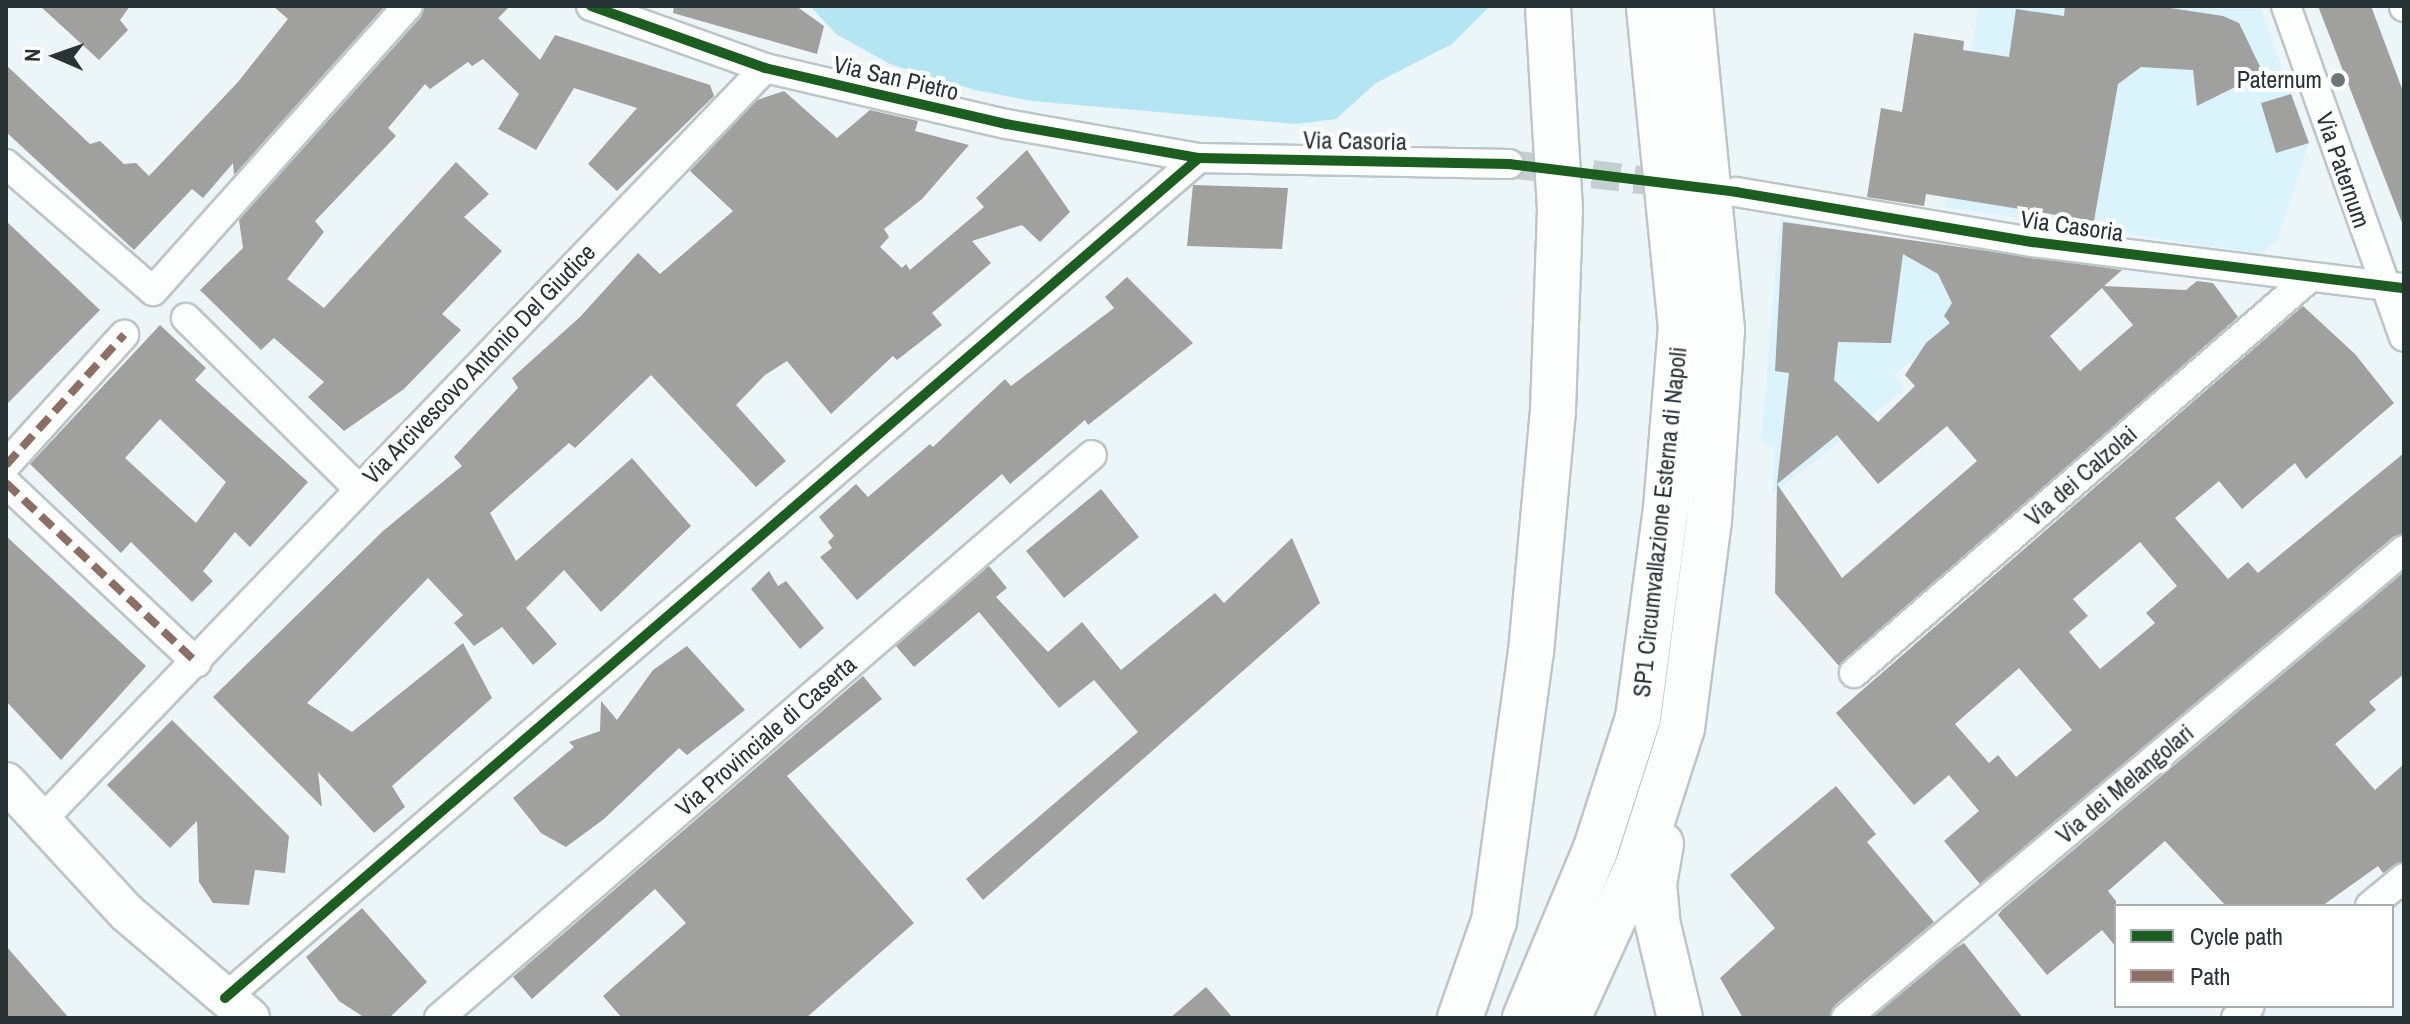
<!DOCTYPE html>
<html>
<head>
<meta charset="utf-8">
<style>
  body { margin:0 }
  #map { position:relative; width:2410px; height:1024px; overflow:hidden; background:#ecf5f7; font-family:"Archivo Narrow",sans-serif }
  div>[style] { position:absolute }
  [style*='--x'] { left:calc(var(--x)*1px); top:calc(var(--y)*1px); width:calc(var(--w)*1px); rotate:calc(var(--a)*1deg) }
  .built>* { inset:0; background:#dbf3fa }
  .green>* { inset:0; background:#b4e5f3 }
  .building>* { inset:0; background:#a0a09f }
  .minor-tunnel>* { height:28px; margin-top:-14px; transform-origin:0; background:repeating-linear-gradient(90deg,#c5ced0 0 28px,transparent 0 42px) }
  .roads { filter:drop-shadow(2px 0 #bcc5c7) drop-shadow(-2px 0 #bcc5c7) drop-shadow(0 2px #bcc5c7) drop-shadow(0 -2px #bcc5c7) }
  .minor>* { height:28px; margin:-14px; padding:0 14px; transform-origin:14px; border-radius:14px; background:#fcfefe }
  .secondary>* { height:38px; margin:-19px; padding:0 19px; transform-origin:19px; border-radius:19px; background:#fcfefe }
  .trunk>* { height:44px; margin:-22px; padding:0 22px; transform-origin:22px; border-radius:22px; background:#fcfefe }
  .quiet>* { height:8px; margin-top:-4px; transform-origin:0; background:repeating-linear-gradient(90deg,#8d6e63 0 16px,transparent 0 24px) }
  .cycleway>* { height:10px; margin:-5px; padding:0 5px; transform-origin:5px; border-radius:5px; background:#1b5e20 }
  .dots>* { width:22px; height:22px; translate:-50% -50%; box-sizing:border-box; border:4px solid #fff; border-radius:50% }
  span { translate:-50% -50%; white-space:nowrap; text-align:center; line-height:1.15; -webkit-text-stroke:8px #fff; paint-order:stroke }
  .street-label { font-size:24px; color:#283336 }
  .poi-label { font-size:24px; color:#283336 }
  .right { translate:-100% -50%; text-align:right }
  .frame { position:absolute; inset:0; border:8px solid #283336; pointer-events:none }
  .legend { position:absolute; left:2114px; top:904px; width:280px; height:104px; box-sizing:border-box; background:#fff; border:2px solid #a9adaf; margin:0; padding:10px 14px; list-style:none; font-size:24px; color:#283336 }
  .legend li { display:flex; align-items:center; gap:16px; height:40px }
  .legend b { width:40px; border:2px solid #a9adaf }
  .north { position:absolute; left:16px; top:16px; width:80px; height:80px; -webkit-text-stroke:6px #fff; paint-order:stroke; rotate:272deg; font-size:22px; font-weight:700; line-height:32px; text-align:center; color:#283336 }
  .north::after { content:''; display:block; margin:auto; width:28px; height:36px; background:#283336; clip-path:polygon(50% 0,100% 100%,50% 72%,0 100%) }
</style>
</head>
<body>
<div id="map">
  <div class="built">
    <i style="clip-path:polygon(1979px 6px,2261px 9px,2309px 143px,2277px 240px,2261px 254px,1945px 207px)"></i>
    <i style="clip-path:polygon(1780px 220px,1937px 245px,1963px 321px,1895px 374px,1904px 390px,1773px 494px,1774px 447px,1761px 444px)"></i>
  </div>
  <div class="green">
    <i style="clip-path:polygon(810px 6px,1490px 6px,1452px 44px,1376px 83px,1336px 119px,1296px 124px,1032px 101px,975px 90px,892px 65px,836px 34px)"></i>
  </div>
  <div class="building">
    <i style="clip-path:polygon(40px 6px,130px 6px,120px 20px,128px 30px,99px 60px)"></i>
    <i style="clip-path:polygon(273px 6px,385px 6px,234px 175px,233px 163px,203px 198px,192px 189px,134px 250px,6px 132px,6px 65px,90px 144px,100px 141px,124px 164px,136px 163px,149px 176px,238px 82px,288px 19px)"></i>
    <i style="clip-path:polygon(425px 6px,510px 6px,498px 18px,540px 60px,555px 35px,710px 85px,714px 96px,617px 191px,588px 164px,637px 108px,574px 88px,536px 150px,498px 129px,519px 94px,483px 59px,472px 66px,468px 62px,430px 89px,425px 84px,388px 128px,396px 136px,315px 221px,324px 232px,287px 279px,324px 308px,456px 162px,489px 194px,464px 217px,502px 251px,442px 314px,461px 330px,404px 389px,344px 431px,308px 397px,324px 382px,274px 338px,261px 350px,200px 290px,243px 248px,239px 220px,421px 17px)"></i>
    <i style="clip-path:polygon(674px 6px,796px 6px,824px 26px,817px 54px,673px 13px)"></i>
    <i style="clip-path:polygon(2065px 6px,2157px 6px,2223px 16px,2239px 23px,2263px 73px,2197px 106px,2193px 70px,2141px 67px,2118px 84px,2094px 221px,1926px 194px,1924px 206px,1867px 197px,1881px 108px,1902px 112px,1914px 33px,1964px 41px,1963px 50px,2009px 57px,2016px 9px,2064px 16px)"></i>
    <i style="clip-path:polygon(2318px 6px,2371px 6px,2404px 94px,2404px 228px)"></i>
    <i style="clip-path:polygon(784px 91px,837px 138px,870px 110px,918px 121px,915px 131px,969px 145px,922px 199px,884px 229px,889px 237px,880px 247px,902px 268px,906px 264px,910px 270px,984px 207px,976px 198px,1027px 150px,1070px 212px,1040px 242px,1022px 225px,972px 241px,991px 263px,932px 313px,942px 325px,897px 360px,893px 356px,831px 414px,787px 361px,765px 375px,736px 405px,786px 461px,756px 487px,651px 375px,575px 448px,569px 443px,490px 513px,516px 561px,632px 458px,691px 526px,601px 612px,564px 570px,526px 608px,557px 644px,533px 665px,502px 627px,474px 646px,454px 623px,463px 615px,428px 578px,307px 703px,352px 732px,463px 643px,492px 698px,392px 786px,405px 807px,374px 833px,318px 772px,322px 807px,213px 697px,383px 531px,462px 466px,454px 457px,518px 388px,512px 378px,580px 317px,638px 253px,660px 274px,733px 211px,690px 171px,757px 100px)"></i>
    <i style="clip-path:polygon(2291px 94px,2309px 143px,2276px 153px,2261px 103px)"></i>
    <i style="clip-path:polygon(1193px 185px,1288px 188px,1282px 249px,1187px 246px)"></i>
    <i style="clip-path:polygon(6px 221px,100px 310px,6px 405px)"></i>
    <i style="clip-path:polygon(evenodd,1783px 222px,2122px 270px,2104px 286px,2186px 290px,2197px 281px,2213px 283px,2238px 317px,1839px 666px,1775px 593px,1777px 484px,1789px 373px,1775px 371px,1783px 222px,1903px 254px,1938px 274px,1952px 303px,1944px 316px,1950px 323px,1926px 343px,1905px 375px,1915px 386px,1878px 422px,1834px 380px,1838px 342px,1891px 343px,1903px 254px,1783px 222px,2102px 288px,2133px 325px,2080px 371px,2050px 336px,2102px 288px,1783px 222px,1947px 426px,1977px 461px,1842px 578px,1777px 484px,1837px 435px,1878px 484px,1947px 426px)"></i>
    <i style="clip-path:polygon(1127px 277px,1193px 343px,1088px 425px,1085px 420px,1010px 484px,1002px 474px,857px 600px,820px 557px,832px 548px,828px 542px,834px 536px,819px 517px,856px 484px,868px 497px,930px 444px,933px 447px,1005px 379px,1011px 386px,1114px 308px,1105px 297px)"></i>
    <i style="clip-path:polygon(evenodd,2303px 306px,2355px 354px,2394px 403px,2306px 479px,2295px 463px,2242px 509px,2219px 481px,2175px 518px,2228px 579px,2248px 562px,2258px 573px,2404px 453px,2404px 533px,2393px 537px,1980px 884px,1944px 841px,1979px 811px,1949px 775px,1914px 805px,1836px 713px,2303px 306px,2140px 542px,2177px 586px,2146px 613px,2155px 623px,2100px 669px,2069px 632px,2088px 616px,2073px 599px,2140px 542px,2303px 306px,2019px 668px,2072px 730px,2016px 777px,1998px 755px,1989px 763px,1955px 724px,2019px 668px)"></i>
    <i style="clip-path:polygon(evenodd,160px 325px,206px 368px,195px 380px,308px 482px,250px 547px,235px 532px,203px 571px,213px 581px,192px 602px,131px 542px,121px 553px,30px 464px,160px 325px,160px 419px,226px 482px,196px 523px,125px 458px,160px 419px)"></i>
    <i style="clip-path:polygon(1101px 489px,1139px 537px,1064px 598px,1026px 551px)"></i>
    <i style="clip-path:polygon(6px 536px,146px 666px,61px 760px,6px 701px)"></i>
    <i style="clip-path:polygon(1292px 538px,1320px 603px,983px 900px,966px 879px,1138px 732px,1094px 680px,1059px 708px,979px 612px,914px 667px,896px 646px,989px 566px,1007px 588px,996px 597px,1048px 652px,1082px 622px,1121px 670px,1215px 593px,1224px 603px)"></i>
    <i style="clip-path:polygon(769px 571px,778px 586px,786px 581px,824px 628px,800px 649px,751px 589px)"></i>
    <i style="clip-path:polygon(2404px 572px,2404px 674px,2369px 702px,2376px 710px,2335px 744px,2375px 790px,2404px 764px,2404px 861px,2383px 873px,2378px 866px,2322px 906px,2226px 906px,2165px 841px,2108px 891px,2116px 901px,2116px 947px,2102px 930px,2047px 975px,1998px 915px,2002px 910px)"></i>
    <i style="clip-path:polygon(687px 646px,745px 710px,687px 755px,679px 748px,604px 819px,566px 847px,541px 833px,513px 798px,574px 747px,569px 742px,600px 731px,601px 701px,617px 720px,653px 670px)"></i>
    <i style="clip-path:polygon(863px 676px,882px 699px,787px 776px,914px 923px,806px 1018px,622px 1018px,603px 996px,686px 923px,655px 889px,532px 999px,513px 977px)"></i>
    <i style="clip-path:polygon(172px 720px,289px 836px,285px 873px,255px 870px,249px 905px,213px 903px,199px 882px,197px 821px,170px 848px,107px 785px)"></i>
    <i style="clip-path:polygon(1836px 786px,1876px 834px,1867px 842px,1934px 922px,1835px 1005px,1829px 1018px,1743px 1018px,1720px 978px,1775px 928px,1730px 875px)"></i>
    <i style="clip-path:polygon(362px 908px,427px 982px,389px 1018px,362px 1016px,339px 1001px,306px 957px)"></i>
    <i style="clip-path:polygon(1964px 943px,2023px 1018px,1872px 1018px,1956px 948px)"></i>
    <i style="clip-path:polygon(6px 946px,69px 1018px,6px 1018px)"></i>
    <i style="clip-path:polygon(1206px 987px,1233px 1018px,1170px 1018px)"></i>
  </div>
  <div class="minor-tunnel">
    <i style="--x:1509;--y:164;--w:175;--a:6.9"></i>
  </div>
  <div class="roads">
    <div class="minor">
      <i style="--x:591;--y:6;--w:185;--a:19.6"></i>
      <i style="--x:765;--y:68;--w:247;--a:13.1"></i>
      <i style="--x:1006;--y:124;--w:196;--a:10"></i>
      <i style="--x:1199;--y:158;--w:310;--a:1.1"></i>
      <i style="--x:2286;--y:6;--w:351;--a:70.4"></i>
      <i style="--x:2404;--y:6;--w:1;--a:90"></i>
      <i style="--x:6;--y:164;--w:194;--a:40.8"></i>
      <i style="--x:153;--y:291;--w:382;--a:-48.2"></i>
      <i style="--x:1736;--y:192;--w:301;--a:9.6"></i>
      <i style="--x:2033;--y:242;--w:374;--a:7.1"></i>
      <i style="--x:186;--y:318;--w:242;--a:44.7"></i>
      <i style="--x:6;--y:465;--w:176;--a:-47.8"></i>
      <i style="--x:6;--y:483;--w:262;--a:43.3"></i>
      <i style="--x:1854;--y:673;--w:601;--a:-40.95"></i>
      <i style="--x:40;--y:822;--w:1046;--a:-46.12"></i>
      <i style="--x:2370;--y:906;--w:44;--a:-39.5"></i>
      <i style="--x:225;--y:998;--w:1286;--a:-40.78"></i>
      <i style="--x:439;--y:1018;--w:862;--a:-40.77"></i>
      <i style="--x:1846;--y:1018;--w:728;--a:-39.99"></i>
      <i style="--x:2236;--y:1018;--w:18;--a:-41"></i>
    </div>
    <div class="secondary">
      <i style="--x:6;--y:782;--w:178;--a:47.3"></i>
      <i style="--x:127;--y:913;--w:162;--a:40.5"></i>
    </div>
    <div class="trunk">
      <i style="--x:1661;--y:844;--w:40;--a:100"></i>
      <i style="--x:1654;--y:883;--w:38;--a:85"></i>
      <i style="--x:1657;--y:921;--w:100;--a:76.7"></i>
      <i style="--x:1460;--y:1018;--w:103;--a:-70.7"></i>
      <i style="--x:1494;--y:921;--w:272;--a:-82.2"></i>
      <i style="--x:1531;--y:652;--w:243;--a:-84.8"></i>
      <i style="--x:1553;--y:410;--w:201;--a:-88"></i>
      <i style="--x:1560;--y:209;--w:203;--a:-93.4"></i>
      <i style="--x:1525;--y:1018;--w:181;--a:-67.3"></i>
      <i style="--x:1595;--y:851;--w:140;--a:-72.1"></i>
      <i style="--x:1638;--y:718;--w:211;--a:-82.4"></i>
      <i style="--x:1666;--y:509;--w:182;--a:-85.3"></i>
      <i style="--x:1681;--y:328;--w:324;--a:-95.7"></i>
      <i style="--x:1568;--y:1018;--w:168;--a:-65.4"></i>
      <i style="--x:1638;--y:865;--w:144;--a:-72.2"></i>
      <i style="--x:1682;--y:728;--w:209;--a:-82.6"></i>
      <i style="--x:1709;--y:521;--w:191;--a:-86.1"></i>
      <i style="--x:1722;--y:330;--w:326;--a:-95.6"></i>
    </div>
  </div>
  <div class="quiet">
    <i style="--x:2404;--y:6;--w:1;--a:90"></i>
    <i style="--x:6;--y:465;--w:176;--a:-47.8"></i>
    <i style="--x:6;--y:483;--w:262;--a:43.3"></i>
  </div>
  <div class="cycleway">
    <i style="--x:591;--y:6;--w:185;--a:19.6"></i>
    <i style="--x:765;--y:68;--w:247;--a:13.1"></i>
    <i style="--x:1006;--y:124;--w:196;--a:10"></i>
    <i style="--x:1199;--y:158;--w:310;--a:1.1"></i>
    <i style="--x:1509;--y:164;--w:229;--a:7"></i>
    <i style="--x:1736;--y:192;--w:301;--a:9.6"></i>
    <i style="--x:2033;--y:242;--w:374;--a:7.1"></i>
    <i style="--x:225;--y:998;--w:1286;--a:-40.78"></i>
  </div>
  <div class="dots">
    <i style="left:2338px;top:80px;background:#6d777a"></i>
  </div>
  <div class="street-label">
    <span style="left:896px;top:78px;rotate:13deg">Via San Pietro</span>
    <span style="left:1355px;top:141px;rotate:1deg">Via Casoria</span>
    <span style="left:2343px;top:170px;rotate:71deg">Via Paternum</span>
    <span style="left:2072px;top:226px;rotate:8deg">Via Casoria</span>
    <span style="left:479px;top:364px;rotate:-46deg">Via Arcivescovo Antonio Del Giudice</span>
    <span style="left:2081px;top:476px;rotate:-41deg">Via dei Calzolai</span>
    <span style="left:1660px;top:522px;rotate:-84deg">SP1 Circumvallazione Esterna di Napoli</span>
    <span style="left:766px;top:736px;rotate:-41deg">Via Provinciale di Caserta</span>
    <span style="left:2125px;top:784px;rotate:-40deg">Via dei Melangolari</span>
  </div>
  <div class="poi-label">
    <span class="right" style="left:2322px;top:80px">Paternum</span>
  </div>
  <div class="frame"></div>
  <ul class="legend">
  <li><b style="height:10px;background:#1b5e20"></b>Cycle path</li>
  <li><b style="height:10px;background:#8d6e63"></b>Path</li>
  </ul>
  <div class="north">N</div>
</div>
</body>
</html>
